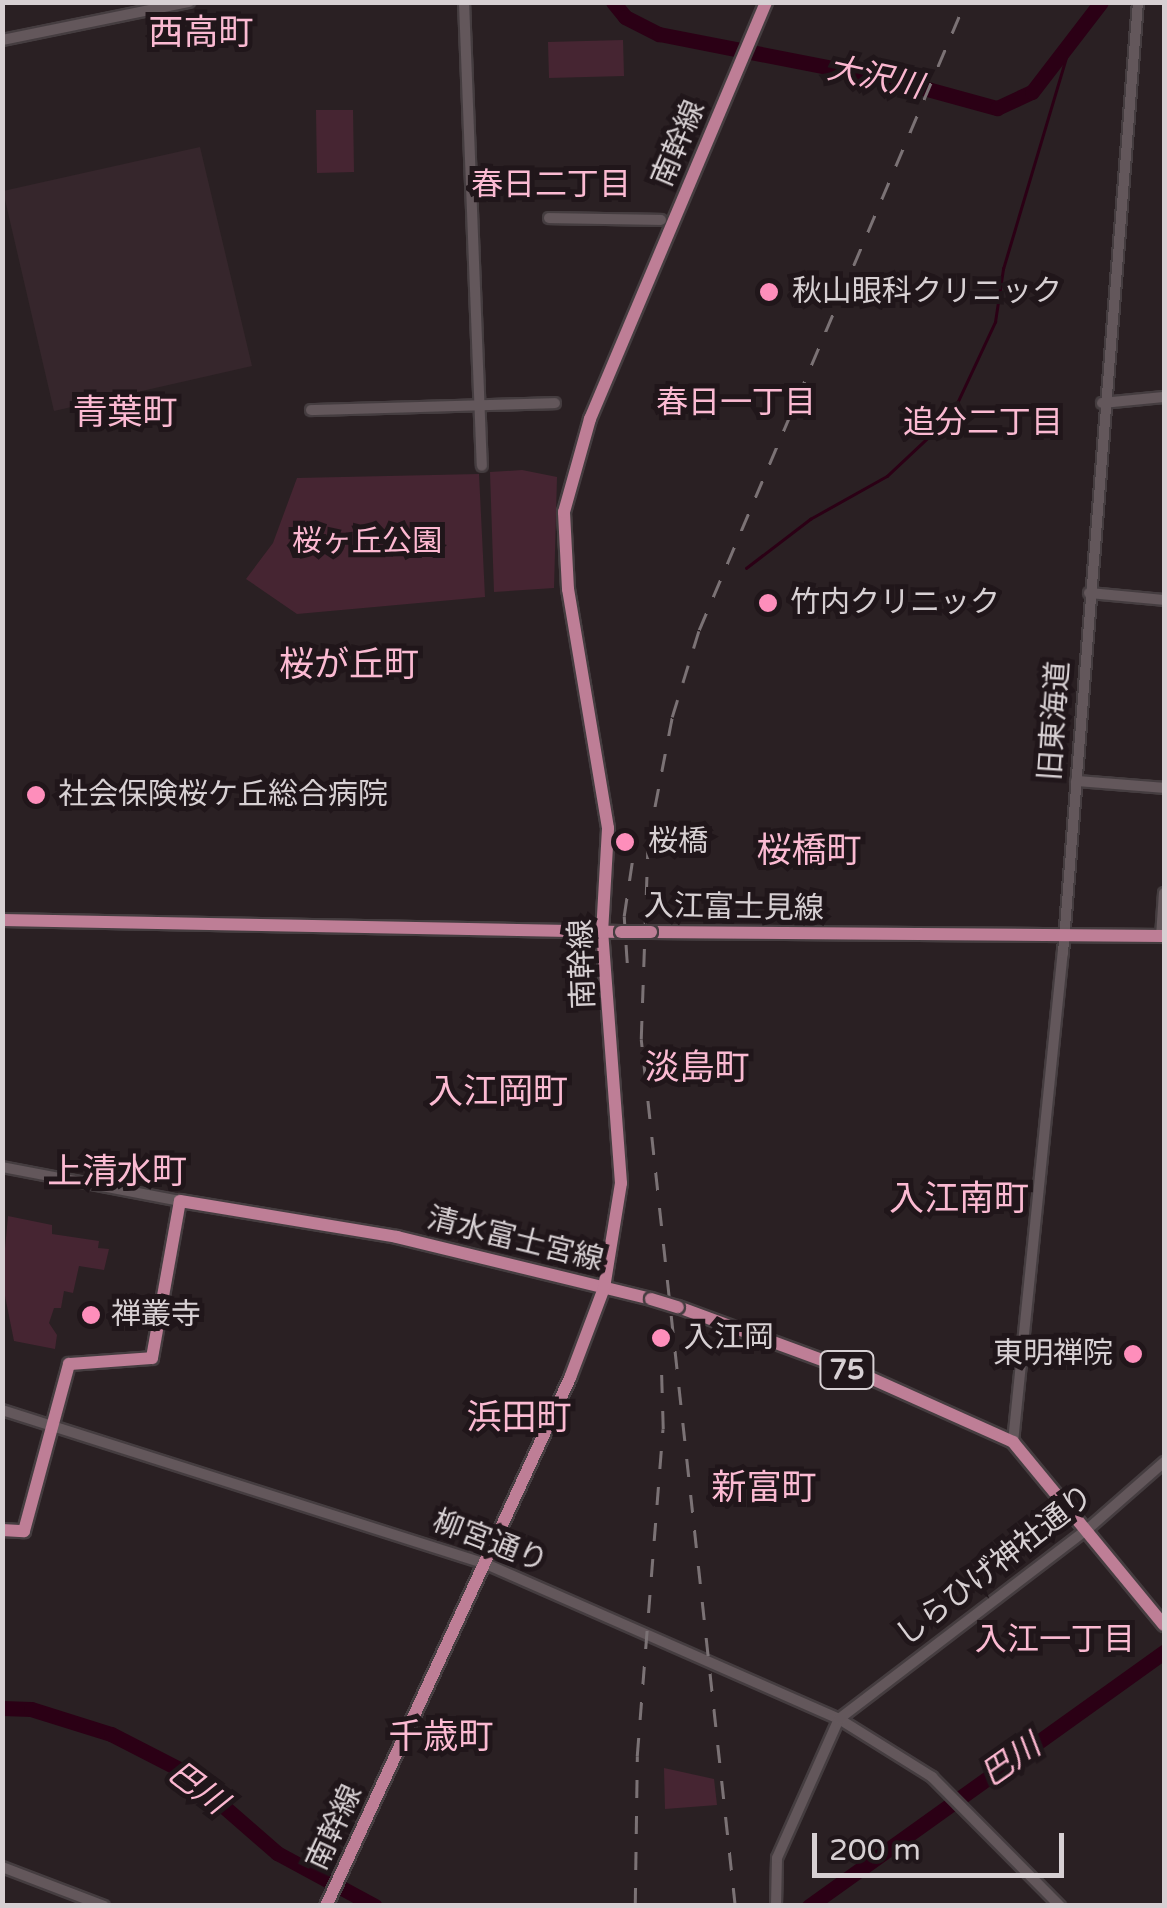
<!DOCTYPE html>
<html>
<head>
<meta charset="utf-8">
<style>
  body { margin:0 }
  #map { position:relative; width:1167px; height:1908px; overflow:hidden; background:#2a2023; font-family:"Varela Round","Noto Sans JP",sans-serif }
  div>[style] { position:absolute }
  [style*='--x'] { left:calc(var(--x)*1px); top:calc(var(--y)*1px); width:calc(var(--w)*1px); rotate:calc(var(--a)*1deg) }
  .built>* { inset:0; background:#36262c }
  .green>* { inset:0; background:#462532 }
  .stream>* { height:2.5px; margin:-1.25px; padding:0 1.25px; transform-origin:1.25px; border-radius:1.25px; background:#2b0015 }
  .river>* { height:15px; margin:-7.5px; padding:0 7.5px; transform-origin:7.5px; border-radius:7.5px; background:#2b0015 }
  .roads { filter:drop-shadow(2px 0 #453d40) drop-shadow(-2px 0 #453d40) drop-shadow(0 2px #453d40) drop-shadow(0 -2px #453d40) }
  .minor>* { height:10px; margin:-5px; padding:0 5px; transform-origin:5px; border-radius:5px; background:#63575b }
  .major>* { height:12px; margin:-6px; padding:0 6px; transform-origin:6px; border-radius:6px; background:#be7e96 }
  .rail>* { height:2.5px; margin-top:-1.25px; transform-origin:0; background:repeating-linear-gradient(90deg,#7b7275 0 18px,transparent 0 36px) }
  .bridges { filter:drop-shadow(2px 0 #453d40) drop-shadow(-2px 0 #453d40) drop-shadow(0 2px #453d40) drop-shadow(0 -2px #453d40) }
  .major-bridge>* { height:12px; margin:-6px; padding:0 6px; transform-origin:6px; border-radius:6px; background:#be7e96 }
  .dots>* { width:28px; height:28px; translate:-50% -50%; box-sizing:border-box; border:5px solid #20161a; border-radius:50% }
  span { translate:-50% -50%; white-space:nowrap; text-align:center; line-height:1.15; -webkit-text-stroke:10px #20161a; paint-order:stroke }
  .shield-label span { padding:2px 8px; background:#20161a; border:2px solid; border-radius:8px; -webkit-text-stroke-width:0 }
  .shield-label { font-size:28px; color:#d7d0d3; font-weight:700 }
  .street-label { font-size:30px; color:#d7d0d3 }
  .poi-label { font-size:30px; color:#d7d0d3 }
  .left { translate:0 -50%; text-align:left }
  .right { translate:-100% -50%; text-align:right }
  .park-label { font-size:30px; color:#fdb8d1 }
  .water-label { font-size:32px; color:#fbb7d0; font-style:italic }
  .neighbourhood-label { font-size:32px; color:#fbbad2 }
  .quarter-label { font-size:35px; color:#fbbad2 }
  .frame { position:absolute; inset:0; border:5px solid #d7d0d3; pointer-events:none }
  .scale { position:absolute; left:812px; top:1833px; width:252px; height:45px; box-sizing:border-box; border:5px solid #d7d0d3; border-top:0; padding-left:12px; font-size:30px; line-height:35px; white-space:nowrap; color:#d7d0d3; -webkit-text-stroke:8px #20161a; paint-order:stroke }
</style>
</head>
<body>
<div id="map">
  <div class="built">
    <i style="clip-path:polygon(200px 147px,252px 366px,54px 411px,3px 191px)"></i>
  </div>
  <div class="green">
    <i style="clip-path:polygon(623px 40px,624px 76px,549px 78px,548px 42px)"></i>
    <i style="clip-path:polygon(316px 110px,353px 110px,354px 172px,317px 173px)"></i>
    <i style="clip-path:polygon(522px 470px,557px 477px,554px 588px,494px 592px,490px 472px)"></i>
    <i style="clip-path:polygon(479px 474px,485px 597px,297px 614px,246px 579px,273px 543px,297px 478px)"></i>
    <i style="clip-path:polygon(8px 1216px,52px 1225px,52px 1234px,99px 1241px,98px 1248px,109px 1249px,104px 1270px,79px 1266px,73px 1293px,64px 1291px,61px 1308px,54px 1308px,49px 1323px,57px 1335px,55px 1349px,14px 1341px,2px 1281px)"></i>
    <i style="clip-path:polygon(664px 1768px,714px 1779px,717px 1805px,665px 1809px)"></i>
  </div>
  <div class="stream">
    <i style="--x:746;--y:568;--w:81;--a:-37.4"></i>
    <i style="--x:810;--y:519;--w:88;--a:-29.2"></i>
    <i style="--x:887;--y:476;--w:88;--a:-43.2"></i>
    <i style="--x:951;--y:416;--w:104;--a:-64.9"></i>
    <i style="--x:995;--y:322;--w:54;--a:-81.4"></i>
    <i style="--x:1003;--y:269;--w:235;--a:-73.4"></i>
  </div>
  <div class="river">
    <i style="--x:613;--y:2;--w:19;--a:51"></i>
    <i style="--x:625;--y:17;--w:38;--a:27"></i>
    <i style="--x:659;--y:34;--w:244;--a:11.1"></i>
    <i style="--x:898;--y:81;--w:103;--a:15.3"></i>
    <i style="--x:997;--y:108;--w:38;--a:-25"></i>
    <i style="--x:1032;--y:92;--w:113;--a:-52.5"></i>
    <i style="--x:2;--y:1708;--w:29;--a:2"></i>
    <i style="--x:31;--y:1709;--w:84;--a:17.4"></i>
    <i style="--x:111;--y:1734;--w:81;--a:27.2"></i>
    <i style="--x:183;--y:1771;--w:125;--a:41.1"></i>
    <i style="--x:277;--y:1853;--w:111;--a:28.4"></i>
    <i style="--x:809;--y:1906;--w:437;--a:-35.6"></i>
  </div>
  <div class="roads">
    <div class="minor">
      <i style="--x:464;--y:2;--w:464;--a:87.8"></i>
      <i style="--x:2;--y:40;--w:191;--a:-11.5"></i>
      <i style="--x:549;--y:218;--w:112;--a:1"></i>
      <i style="--x:1102;--y:403;--w:62;--a:-5.5"></i>
      <i style="--x:311;--y:410;--w:244;--a:-1.6"></i>
      <i style="--x:1089;--y:593;--w:75;--a:5.3"></i>
      <i style="--x:1076;--y:781;--w:88;--a:4.5"></i>
      <i style="--x:1161;--y:937;--w:44;--a:-86.1"></i>
      <i style="--x:2;--y:1167;--w:181;--a:10.8"></i>
      <i style="--x:2;--y:1410;--w:508;--a:17.65"></i>
      <i style="--x:486;--y:1564;--w:386;--a:23.7"></i>
      <i style="--x:839;--y:1719;--w:110;--a:31.9"></i>
      <i style="--x:932;--y:1777;--w:182;--a:45.2"></i>
      <i style="--x:1013;--y:1442;--w:492;--a:-84.2"></i>
      <i style="--x:1063;--y:953;--w:954;--a:-85.49"></i>
      <i style="--x:2;--y:1867;--w:109;--a:20.9"></i>
      <i style="--x:776;--y:1906;--w:48;--a:-88.8"></i>
      <i style="--x:777;--y:1858;--w:152;--a:-66"></i>
      <i style="--x:839;--y:1719;--w:315;--a:-37.4"></i>
      <i style="--x:1089;--y:1528;--w:100;--a:-41.3"></i>
    </div>
    <div class="major">
      <i style="--x:2;--y:920;--w:619;--a:1.11"></i>
      <i style="--x:651;--y:932;--w:513;--a:0.45"></i>
      <i style="--x:678;--y:1307;--w:202;--a:20.2"></i>
      <i style="--x:868;--y:1377;--w:159;--a:24.1"></i>
      <i style="--x:1013;--y:1442;--w:237;--a:50.5"></i>
      <i style="--x:2;--y:1530;--w:22;--a:3"></i>
      <i style="--x:24;--y:1531;--w:173;--a:-74.9"></i>
      <i style="--x:69;--y:1364;--w:83;--a:-4.1"></i>
      <i style="--x:152;--y:1358;--w:159;--a:-79.9"></i>
      <i style="--x:180;--y:1201;--w:220;--a:9.4"></i>
      <i style="--x:397;--y:1237;--w:261;--a:13.7"></i>
      <i style="--x:326;--y:1906;--w:582;--a:-65.2"></i>
      <i style="--x:570;--y:1378;--w:96;--a:-69.3"></i>
      <i style="--x:604;--y:1288;--w:106;--a:-80.8"></i>
      <i style="--x:621;--y:1183;--w:251;--a:-94.3"></i>
      <i style="--x:602;--y:933;--w:105;--a:-86.7"></i>
      <i style="--x:608;--y:828;--w:242;--a:-99.5"></i>
      <i style="--x:568;--y:589;--w:77;--a:-93"></i>
      <i style="--x:564;--y:512;--w:97;--a:-74.4"></i>
      <i style="--x:590;--y:419;--w:453;--a:-67.1"></i>
    </div>
  </div>
  <div class="rail">
    <i style="--x:627;--y:963;--w:47;--a:-93.7"></i>
    <i style="--x:624;--y:916;--w:68;--a:-81.5"></i>
    <i style="--x:635;--y:1906;--w:150;--a:-89.2"></i>
    <i style="--x:637;--y:1756;--w:328;--a:-85.5"></i>
    <i style="--x:663;--y:1429;--w:67;--a:-91.7"></i>
    <i style="--x:735;--y:1906;--w:872;--a:-96.19"></i>
    <i style="--x:641;--y:1039;--w:197;--a:-88"></i>
    <i style="--x:648;--y:842;--w:127;--a:-79.1"></i>
    <i style="--x:672;--y:717;--w:91;--a:-72.8"></i>
    <i style="--x:699;--y:630;--w:682;--a:-67.04"></i>
  </div>
  <div class="bridges">
    <div class="major-bridge">
      <i style="--x:621;--y:932;--w:30;--a:0"></i>
      <i style="--x:651;--y:1299;--w:28;--a:17"></i>
    </div>
  </div>
  <div class="dots">
    <i style="left:769px;top:292px;background:#fe8ebb"></i>
    <i style="left:768px;top:603px;background:#fe8ebb"></i>
    <i style="left:36px;top:795px;background:#fe8ebb"></i>
    <i style="left:625px;top:842px;background:#fe8ebb"></i>
    <i style="left:91px;top:1315px;background:#fe8ebb"></i>
    <i style="left:661px;top:1338px;background:#fe8ebb"></i>
    <i style="left:1133px;top:1354px;background:#fe8ebb"></i>
  </div>
  <div class="shield-label">
    <span style="left:847px;top:1370px">75</span>
  </div>
  <div class="street-label">
    <span style="left:679px;top:144px;rotate:-67deg">南幹線</span>
    <span style="left:1055px;top:721px;rotate:-86deg">旧東海道</span>
    <span style="left:734px;top:908px;rotate:1deg">入江富士見線</span>
    <span style="left:583px;top:964px;rotate:-92deg">南幹線</span>
    <span style="left:515px;top:1240px;rotate:14deg">清水富士宮線</span>
    <span style="left:490px;top:1542px;rotate:21deg">柳宮通り</span>
    <span style="left:995px;top:1566px;rotate:-38deg">しらひげ神社通り</span>
    <span style="left:335px;top:1828px;rotate:-65deg">南幹線</span>
  </div>
  <div class="poi-label">
    <span class="left" style="left:792px;top:292px">秋山眼科クリニック</span>
    <span class="left" style="left:790px;top:603px">竹内クリニック</span>
    <span class="left" style="left:58px;top:795px">社会保険桜ケ丘総合病院</span>
    <span class="left" style="left:648px;top:842px">桜橋</span>
    <span class="left" style="left:111px;top:1315px">禅叢寺</span>
    <span class="left" style="left:684px;top:1338px">入江岡</span>
    <span class="right" style="left:1113px;top:1354px">東明禅院</span>
  </div>
  <div class="park-label">
    <span style="left:367px;top:542px">桜ヶ丘公園</span>
  </div>
  <div class="water-label">
    <span style="left:875px;top:78px;rotate:12deg">大沢川</span>
    <span style="left:1011px;top:1761px;rotate:-35deg">巴川</span>
    <span style="left:197px;top:1788px;rotate:37deg">巴川</span>
  </div>
  <div class="neighbourhood-label">
    <span style="left:551px;top:185px">春日二丁目</span>
    <span style="left:736px;top:403px">春日一丁目</span>
    <span style="left:983px;top:423px">追分二丁目</span>
    <span style="left:1055px;top:1640px">入江一丁目</span>
  </div>
  <div class="quarter-label">
    <span style="left:201px;top:33px">西高町</span>
    <span style="left:125px;top:413px">青葉町</span>
    <span style="left:349px;top:665px">桜が丘町</span>
    <span style="left:809px;top:851px">桜橋町</span>
    <span style="left:697px;top:1068px">淡島町</span>
    <span style="left:498px;top:1092px">入江岡町</span>
    <span style="left:117px;top:1172px">上清水町</span>
    <span style="left:959px;top:1199px">入江南町</span>
    <span style="left:519px;top:1418px">浜田町</span>
    <span style="left:764px;top:1488px">新富町</span>
    <span style="left:441px;top:1737px">千歳町</span>
  </div>
  <div class="frame"></div>
  <div class="scale">200 m</div>
</div>
</body>
</html>
